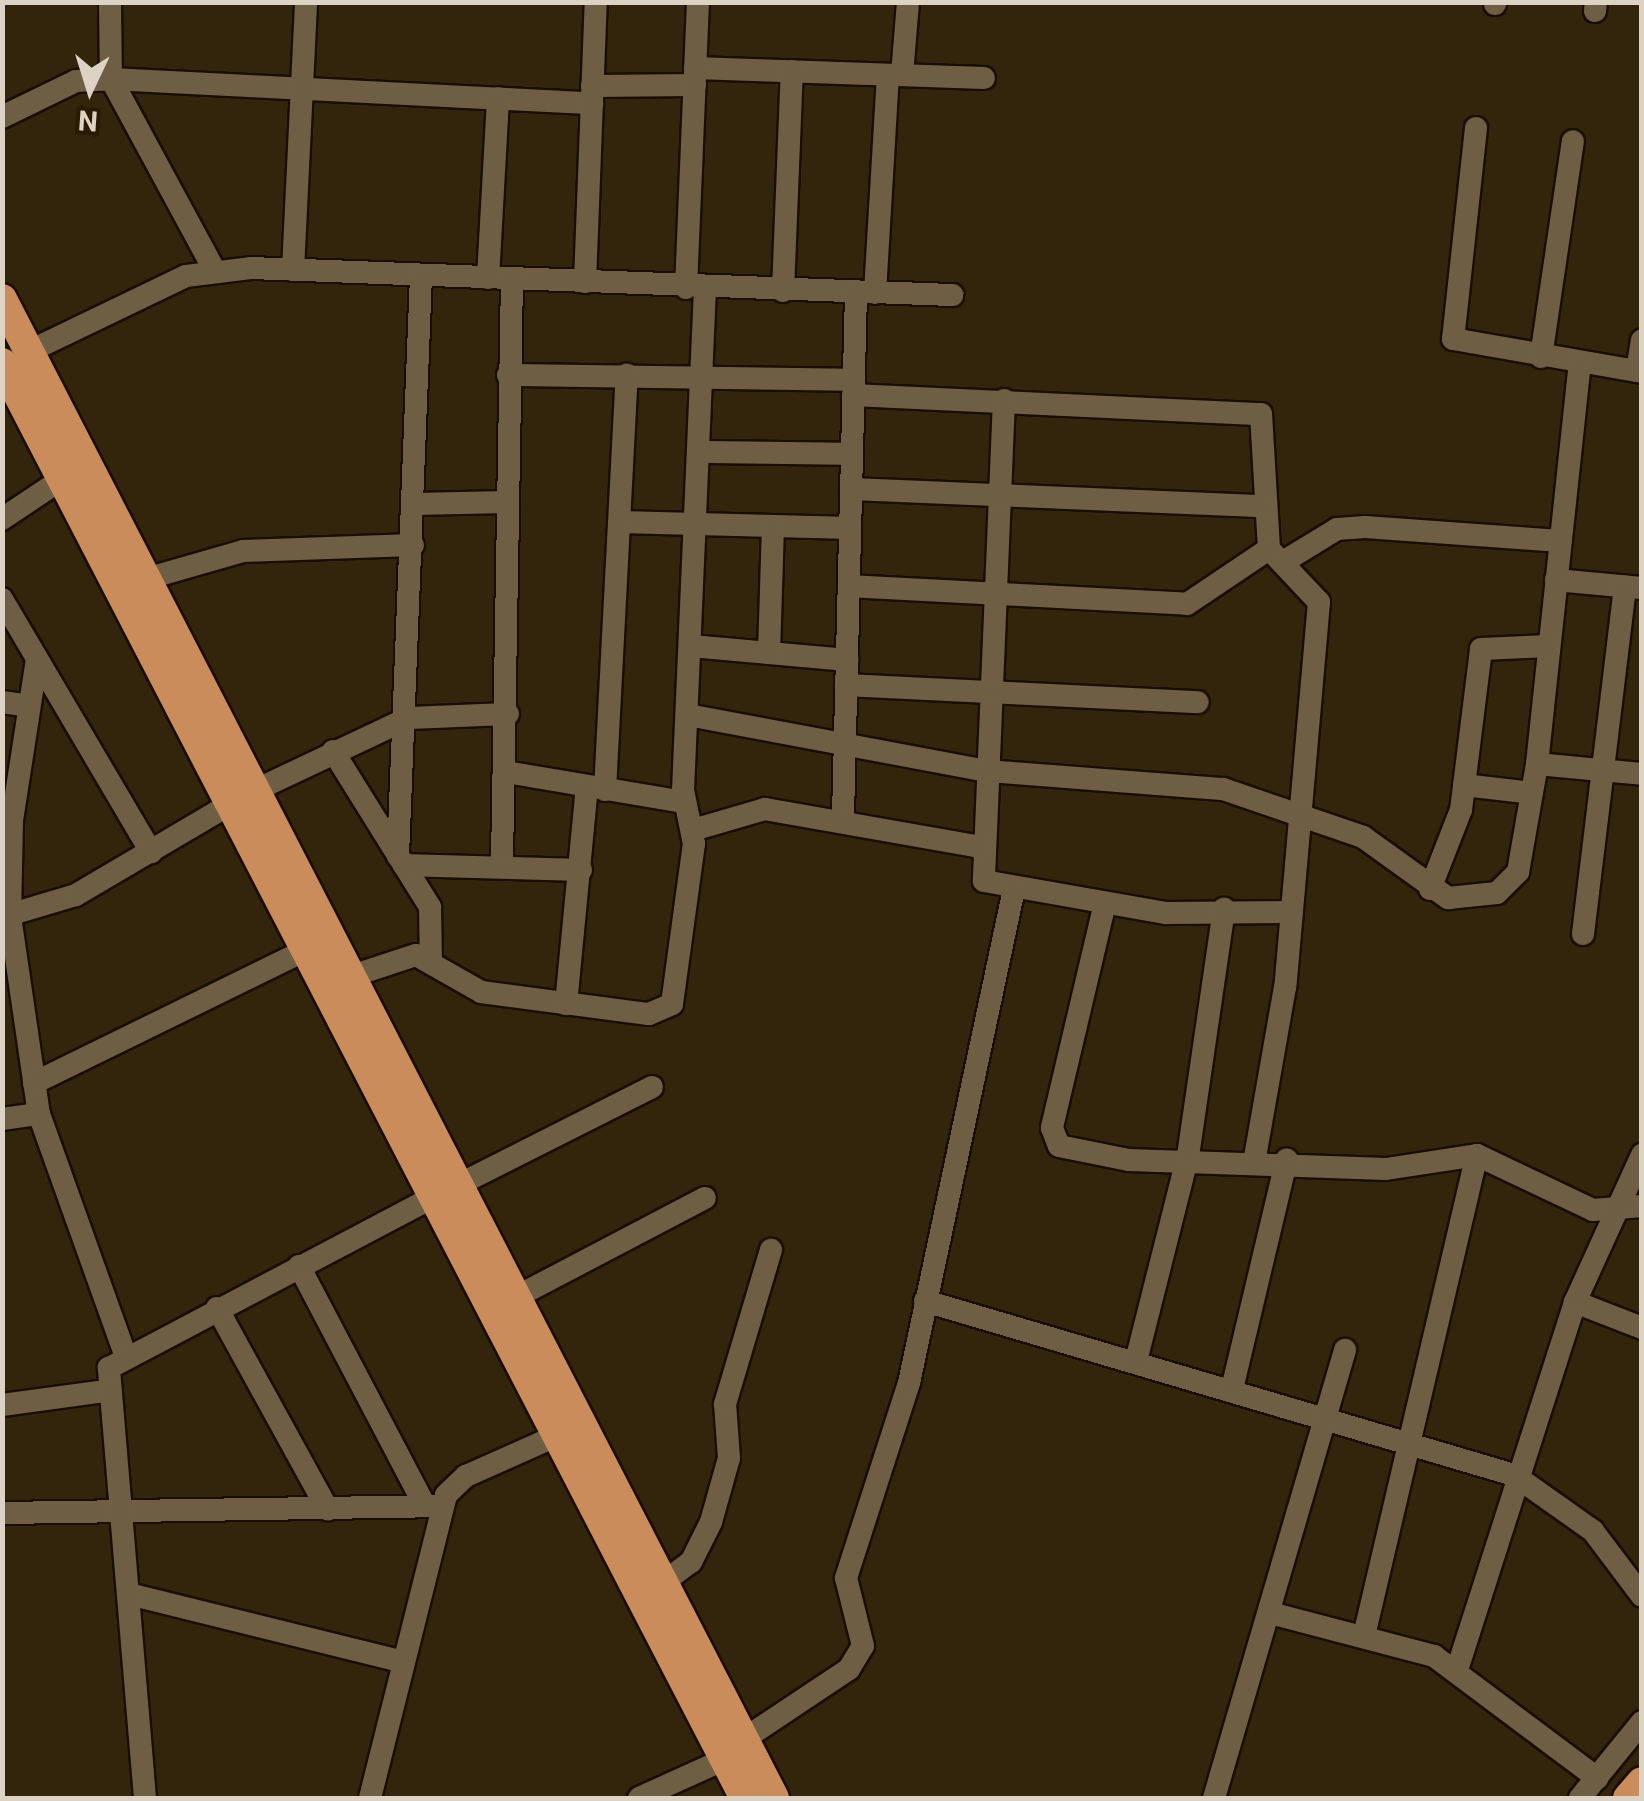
<!DOCTYPE html>
<html>
<head>
<meta charset="utf-8">
<style>
  body { margin:0 }
  #map { position:relative; width:1644px; height:1801px; overflow:hidden; background:#32250b; font-family:Roboto,sans-serif }
  div>[style] { position:absolute }
  [style*='--x'] { left:calc(var(--x)*1px); top:calc(var(--y)*1px); width:calc(var(--w)*1px); rotate:calc(var(--a)*1deg) }
  .roads { filter:drop-shadow(2px 0 #1a0d00) drop-shadow(-2px 0 #1a0d00) drop-shadow(0 2px #1a0d00) drop-shadow(0 -2px #1a0d00) }
  .minor>* { height:22px; margin:-11px; padding:0 11px; transform-origin:11px; border-radius:11px; background:#6e5f44 }
  .highway>* { height:30px; margin:-15px; padding:0 15px; transform-origin:15px; border-radius:15px; background:#c98c5a }
  span { translate:-50% -50%; white-space:nowrap; text-align:center; line-height:1.15; -webkit-text-stroke:10px #281b02; paint-order:stroke }
  .frame { position:absolute; inset:0; border:5px solid #dcd3c4; pointer-events:none }
  .north { position:absolute; left:40px; top:40px; width:100px; height:100px; -webkit-text-stroke:8px #281b02; paint-order:stroke; rotate:184deg; font-size:28px; font-weight:700; line-height:40px; text-align:center; color:#dcd3c4 }
  .north::after { content:''; display:block; margin:auto; width:35px; height:45px; background:#dcd3c4; clip-path:polygon(50% 0,100% 100%,50% 72%,0 100%) }
</style>
</head>
<body>
<div id="map">
  <div class="roads">
    <div class="minor">
      <i style="--x:110;--y:2;--w:77;--a:89.3"></i>
      <i style="--x:111;--y:79;--w:218;--a:61.6"></i>
      <i style="--x:1495;--y:4;--w:2;--a:-90"></i>
      <i style="--x:1595;--y:11;--w:9;--a:-84"></i>
      <i style="--x:695;--y:68;--w:289;--a:2"></i>
      <i style="--x:902;--y:75;--w:73;--a:-85.3"></i>
      <i style="--x:592;--y:86;--w:103;--a:-0.6"></i>
      <i style="--x:2;--y:117;--w:82;--a:-25.9"></i>
      <i style="--x:76;--y:81;--w:35;--a:-3"></i>
      <i style="--x:111;--y:79;--w:482;--a:2.9"></i>
      <i style="--x:1476;--y:128;--w:212;--a:96.2"></i>
      <i style="--x:1453;--y:339;--w:192;--a:9.9"></i>
      <i style="--x:293;--y:270;--w:268;--a:-87.2"></i>
      <i style="--x:488;--y:278;--w:180;--a:-86.8"></i>
      <i style="--x:585;--y:282;--w:280;--a:-87.8"></i>
      <i style="--x:686;--y:288;--w:286;--a:-87.6"></i>
      <i style="--x:783;--y:291;--w:220;--a:-87.7"></i>
      <i style="--x:875;--y:293;--w:218;--a:-86.6"></i>
      <i style="--x:30;--y:351;--w:173;--a:-25.7"></i>
      <i style="--x:186;--y:276;--w:65;--a:-7"></i>
      <i style="--x:251;--y:268;--w:702;--a:2.21"></i>
      <i style="--x:1541;--y:357;--w:218;--a:-81.6"></i>
      <i style="--x:1637;--y:371;--w:31;--a:-81"></i>
      <i style="--x:508;--y:375;--w:346;--a:0.8"></i>
      <i style="--x:853;--y:395;--w:408;--a:2.7"></i>
      <i style="--x:1261;--y:414;--w:135;--a:86.6"></i>
      <i style="--x:1269;--y:549;--w:73;--a:46.7"></i>
      <i style="--x:1319;--y:602;--w:386;--a:95"></i>
      <i style="--x:1285;--y:987;--w:174;--a:100"></i>
      <i style="--x:1004;--y:400;--w:481;--a:92.4"></i>
      <i style="--x:984;--y:881;--w:185;--a:10"></i>
      <i style="--x:1166;--y:913;--w:126;--a:-0.5"></i>
      <i style="--x:699;--y:452;--w:153;--a:0.7"></i>
      <i style="--x:851;--y:489;--w:414;--a:2.4"></i>
      <i style="--x:414;--y:504;--w:94;--a:-1.2"></i>
      <i style="--x:2;--y:519;--w:72;--a:-33.7"></i>
      <i style="--x:621;--y:522;--w:229;--a:1.5"></i>
      <i style="--x:1283;--y:562;--w:63;--a:-31.4"></i>
      <i style="--x:1337;--y:529;--w:28;--a:-4"></i>
      <i style="--x:1365;--y:527;--w:196;--a:4.1"></i>
      <i style="--x:149;--y:578;--w:98;--a:-16"></i>
      <i style="--x:243;--y:551;--w:170;--a:-2"></i>
      <i style="--x:1556;--y:580;--w:86;--a:5.3"></i>
      <i style="--x:849;--y:586;--w:338;--a:3"></i>
      <i style="--x:1187;--y:604;--w:99;--a:-33.9"></i>
      <i style="--x:2;--y:599;--w:294;--a:59.5"></i>
      <i style="--x:691;--y:646;--w:157;--a:5.1"></i>
      <i style="--x:769;--y:653;--w:126;--a:-88.2"></i>
      <i style="--x:37;--y:659;--w:163;--a:98.8"></i>
      <i style="--x:12;--y:820;--w:96;--a:91.2"></i>
      <i style="--x:10;--y:916;--w:200;--a:81.7"></i>
      <i style="--x:39;--y:1114;--w:258;--a:70.3"></i>
      <i style="--x:846;--y:685;--w:352;--a:2.8"></i>
      <i style="--x:2;--y:702;--w:27;--a:8"></i>
      <i style="--x:688;--y:715;--w:304;--a:10.6"></i>
      <i style="--x:987;--y:771;--w:237;--a:4.4"></i>
      <i style="--x:1223;--y:789;--w:148;--a:18.9"></i>
      <i style="--x:1363;--y:837;--w:105;--a:35.7"></i>
      <i style="--x:1448;--y:898;--w:49;--a:-5.8"></i>
      <i style="--x:1497;--y:893;--w:30;--a:-45"></i>
      <i style="--x:1518;--y:872;--w:110;--a:-80"></i>
      <i style="--x:1537;--y:764;--w:403;--a:-83.9"></i>
      <i style="--x:333;--y:751;--w:184;--a:58.1"></i>
      <i style="--x:430;--y:907;--w:55;--a:89"></i>
      <i style="--x:1537;--y:764;--w:105;--a:5.4"></i>
      <i style="--x:506;--y:772;--w:181;--a:9.6"></i>
      <i style="--x:1464;--y:785;--w:68;--a:6.7"></i>
      <i style="--x:256;--y:790;--w:168;--a:-25.3"></i>
      <i style="--x:408;--y:718;--w:100;--a:-2.3"></i>
      <i style="--x:605;--y:790;--w:416;--a:-87"></i>
      <i style="--x:843;--y:817;--w:524;--a:-88.58"></i>
      <i style="--x:693;--y:830;--w:75;--a:-16.3"></i>
      <i style="--x:765;--y:809;--w:219;--a:10"></i>
      <i style="--x:398;--y:856;--w:581;--a:-87.73"></i>
      <i style="--x:502;--y:862;--w:583;--a:-89.02"></i>
      <i style="--x:404;--y:865;--w:177;--a:1.6"></i>
      <i style="--x:1430;--y:889;--w:85;--a:-68.6"></i>
      <i style="--x:1461;--y:810;--w:162;--a:-82.9"></i>
      <i style="--x:1481;--y:649;--w:68;--a:-2.5"></i>
      <i style="--x:1105;--y:903;--w:231;--a:103.3"></i>
      <i style="--x:1052;--y:1128;--w:19;--a:69"></i>
      <i style="--x:1059;--y:1146;--w:71;--a:11.3"></i>
      <i style="--x:1129;--y:1160;--w:257;--a:2"></i>
      <i style="--x:1386;--y:1169;--w:92;--a:-8.7"></i>
      <i style="--x:1477;--y:1155;--w:128;--a:25.4"></i>
      <i style="--x:1593;--y:1210;--w:49;--a:-4.7"></i>
      <i style="--x:2;--y:917;--w:77;--a:-16.6"></i>
      <i style="--x:76;--y:895;--w:178;--a:-30.5"></i>
      <i style="--x:1583;--y:934;--w:350;--a:-83.1"></i>
      <i style="--x:352;--y:976;--w:67;--a:-18.2"></i>
      <i style="--x:416;--y:955;--w:75;--a:29.6"></i>
      <i style="--x:481;--y:992;--w:169;--a:7.5"></i>
      <i style="--x:649;--y:1014;--w:25;--a:-23"></i>
      <i style="--x:672;--y:1004;--w:162;--a:-82.2"></i>
      <i style="--x:694;--y:844;--w:55;--a:-101.5"></i>
      <i style="--x:683;--y:790;--w:502;--a:-87.49"></i>
      <i style="--x:566;--y:1004;--w:218;--a:-84.5"></i>
      <i style="--x:34;--y:1083;--w:302;--a:-26.1"></i>
      <i style="--x:2;--y:1119;--w:37;--a:-8"></i>
      <i style="--x:460;--y:1184;--w:215;--a:-26.8"></i>
      <i style="--x:299;--y:1266;--w:271;--a:62.3"></i>
      <i style="--x:518;--y:1296;--w:211;--a:-27.7"></i>
      <i style="--x:925;--y:1301;--w:614;--a:16.46"></i>
      <i style="--x:1514;--y:1475;--w:97;--a:35.3"></i>
      <i style="--x:1593;--y:1531;--w:81;--a:53"></i>
      <i style="--x:1575;--y:1302;--w:72;--a:21.2"></i>
      <i style="--x:217;--y:1308;--w:230;--a:61.2"></i>
      <i style="--x:1136;--y:1361;--w:211;--a:-75.8"></i>
      <i style="--x:1188;--y:1156;--w:250;--a:-81.7"></i>
      <i style="--x:1232;--y:1389;--w:236;--a:-76.6"></i>
      <i style="--x:2;--y:1405;--w:105;--a:-7.7"></i>
      <i style="--x:2;--y:1513;--w:440;--a:-0.9"></i>
      <i style="--x:664;--y:1582;--w:34;--a:-37"></i>
      <i style="--x:691;--y:1562;--w:45;--a:-63.4"></i>
      <i style="--x:711;--y:1522;--w:66;--a:-74.3"></i>
      <i style="--x:729;--y:1458;--w:54;--a:-94.2"></i>
      <i style="--x:725;--y:1404;--w:161;--a:-73.4"></i>
      <i style="--x:133;--y:1595;--w:278;--a:13.9"></i>
      <i style="--x:1270;--y:1613;--w:170;--a:14.7"></i>
      <i style="--x:1434;--y:1656;--w:204;--a:36.8"></i>
      <i style="--x:1364;--y:1636;--w:494;--a:-76.8"></i>
      <i style="--x:1457;--y:1670;--w:386;--a:-72.2"></i>
      <i style="--x:1575;--y:1302;--w:162;--a:-65.5"></i>
      <i style="--x:744;--y:1739;--w:126;--a:-33.7"></i>
      <i style="--x:849;--y:1669;--w:27;--a:-59"></i>
      <i style="--x:863;--y:1646;--w:70;--a:-104"></i>
      <i style="--x:846;--y:1578;--w:205;--a:-72.1"></i>
      <i style="--x:909;--y:1383;--w:505;--a:-78"></i>
      <i style="--x:145;--y:1798;--w:432;--a:-94.8"></i>
      <i style="--x:109;--y:1368;--w:371;--a:-27.8"></i>
      <i style="--x:370;--y:1798;--w:312;--a:-75.9"></i>
      <i style="--x:446;--y:1495;--w:28;--a:-44"></i>
      <i style="--x:466;--y:1476;--w:101;--a:-24"></i>
      <i style="--x:639;--y:1798;--w:94;--a:-24.4"></i>
      <i style="--x:1214;--y:1798;--w:467;--a:-73.7"></i>
      <i style="--x:1580;--y:1798;--w:98;--a:-50.8"></i>
    </div>
    <div class="highway">
      <i style="--x:2;--y:299;--w:1686;--a:62.75"></i>
      <i style="--x:2;--y:363;--w:1616;--a:62.63"></i>
      <i style="--x:1628;--y:1798;--w:21;--a:-49"></i>
    </div>
  </div>
  <div class="frame"></div>
  <div class="north">N</div>
</div>
</body>
</html>
